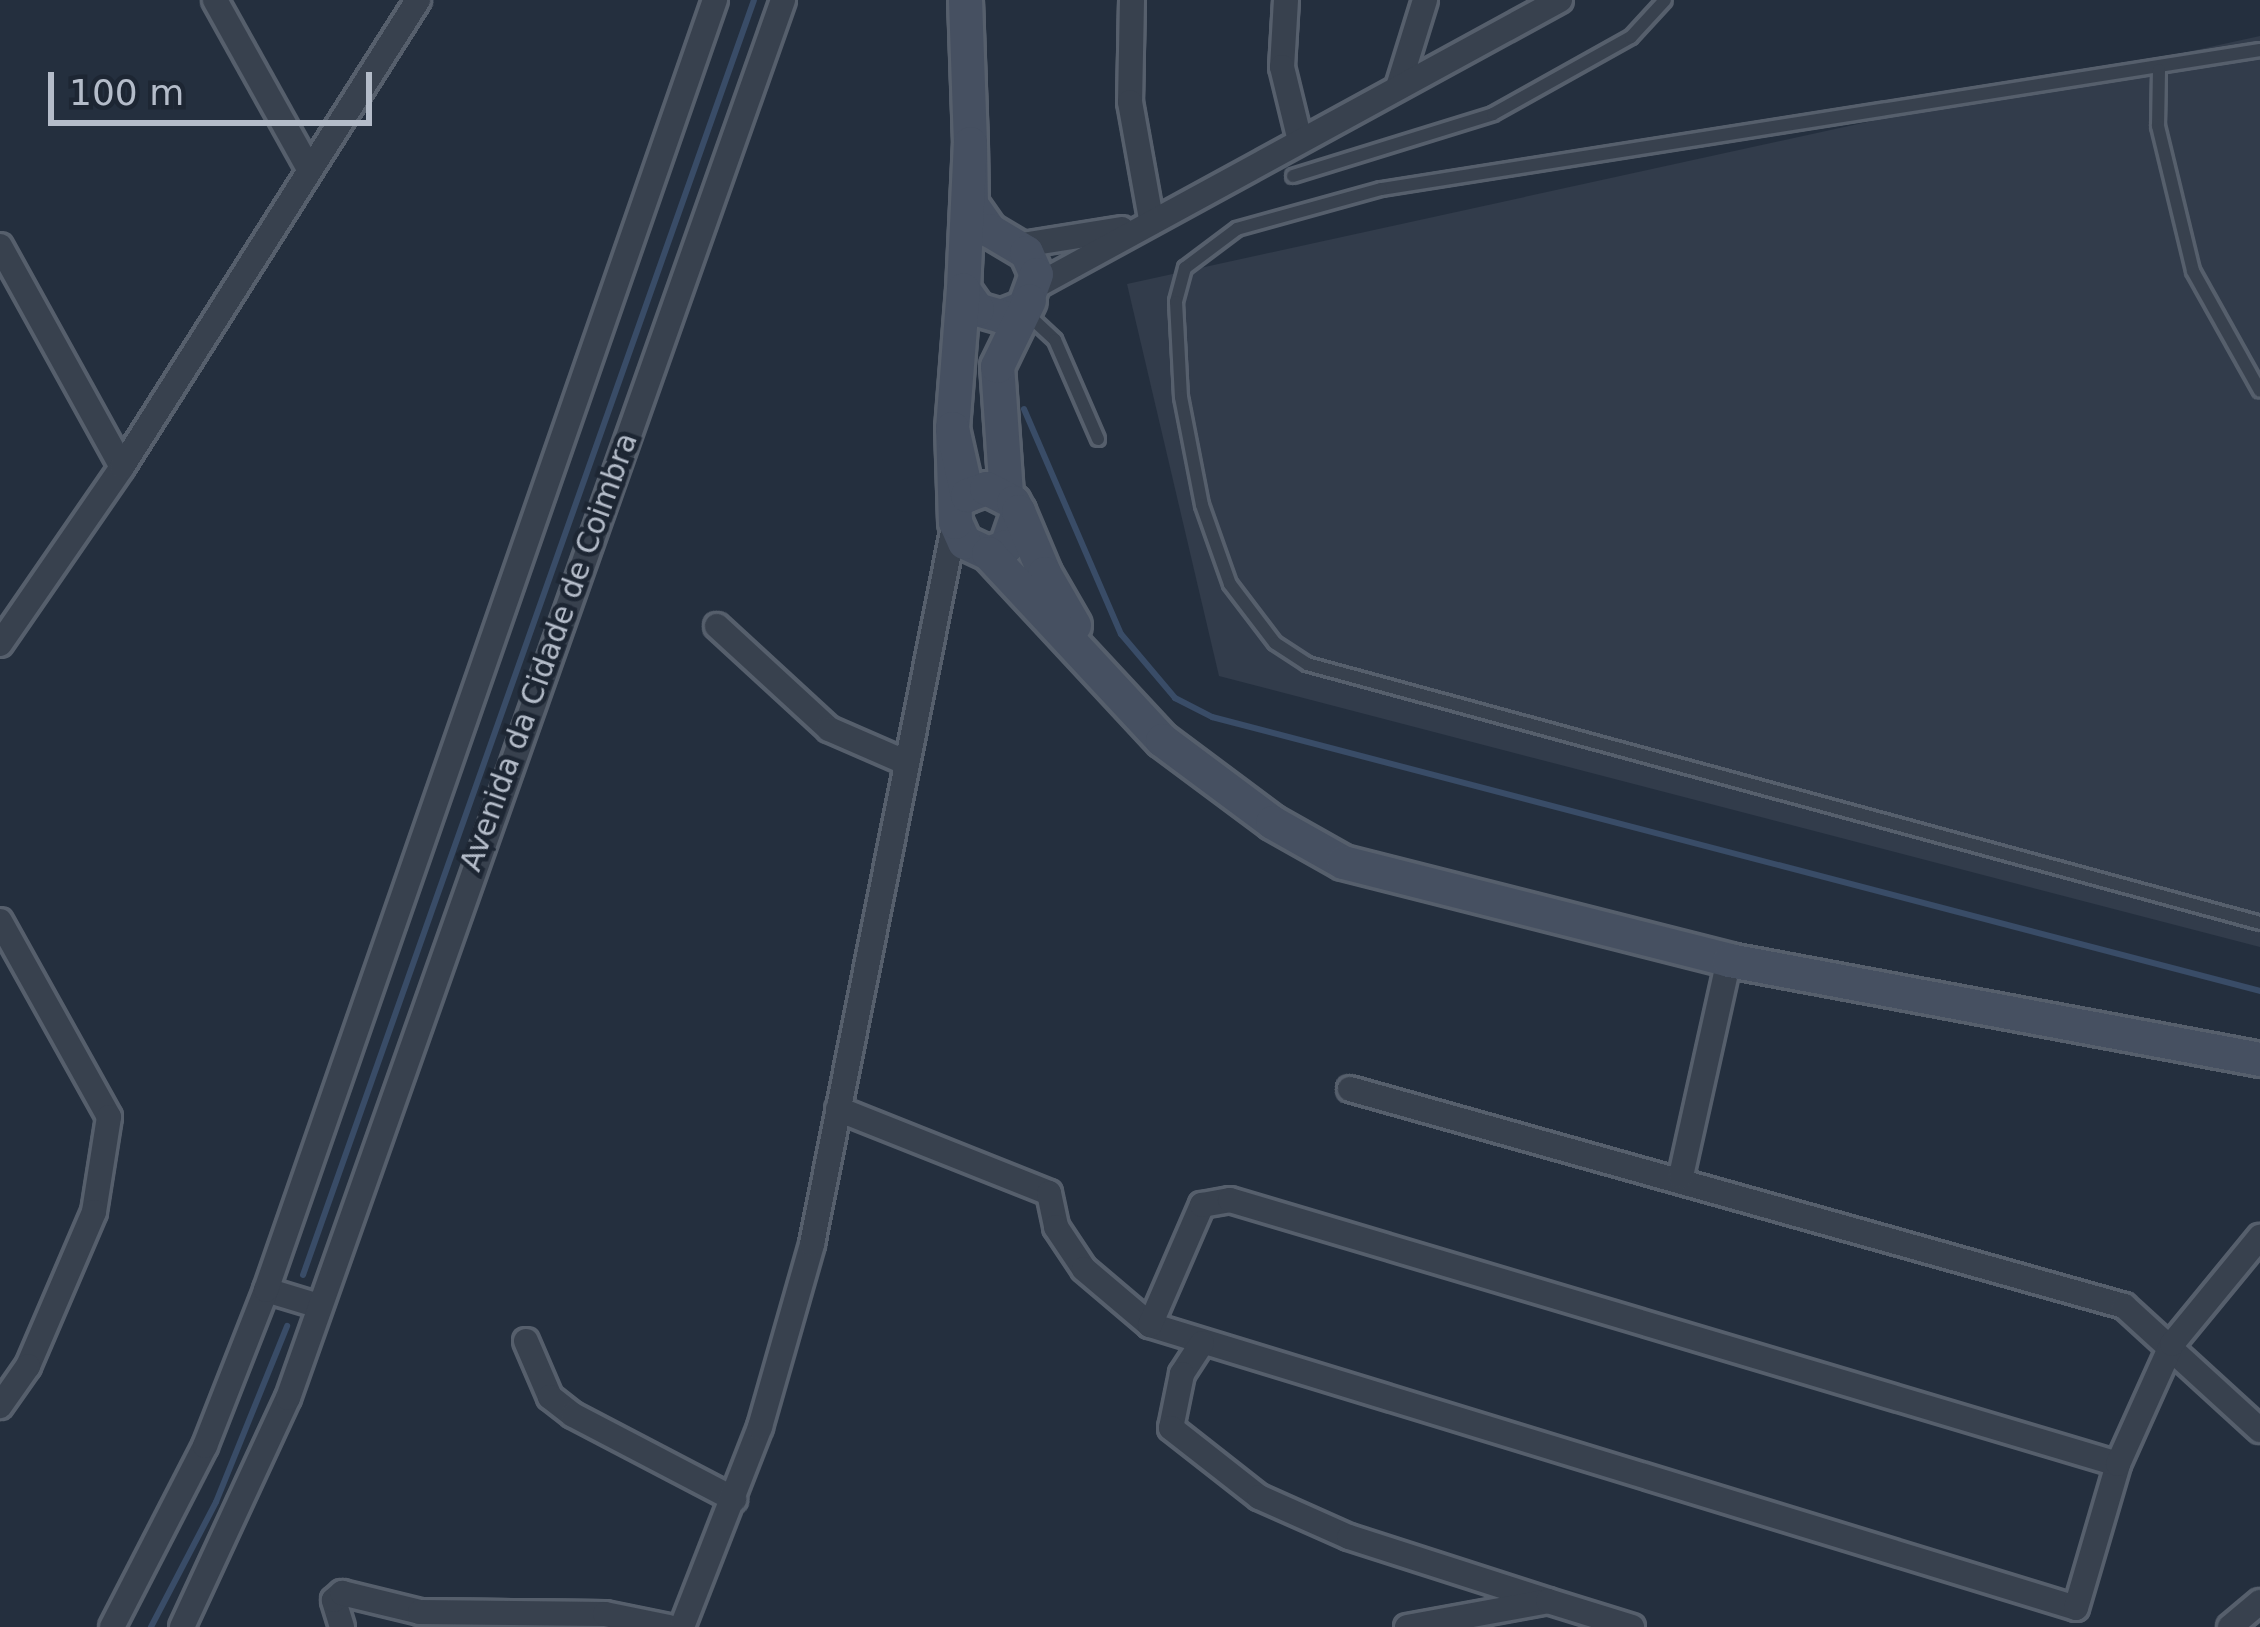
<!DOCTYPE html>
<html>
<head>
<meta charset="utf-8">
<style>
  body { margin:0 }
  #map { position:relative; width:2260px; height:1627px; overflow:hidden; background:#242f3e; font-family:"DejaVu Sans",sans-serif }
  div>[style] { position:absolute }
  [style*='--x'] { left:calc(var(--x)*1px); top:calc(var(--y)*1px); width:calc(var(--w)*1px); rotate:calc(var(--a)*1deg) }
  .airport>* { inset:0; background:#323c4b }
  .stream>* { height:6px; margin:-3px; padding:0 3px; transform-origin:3px; border-radius:3px; background:#394c67 }
  .roads { filter:drop-shadow(3px 0 #565f6c) drop-shadow(-3px 0 #565f6c) drop-shadow(0 3px #565f6c) drop-shadow(0 -3px #565f6c) }
  .lane>* { height:12px; margin:-6px; padding:0 6px; transform-origin:6px; border-radius:6px; background:#38414e }
  .street>* { height:24px; margin:-12px; padding:0 12px; transform-origin:12px; border-radius:12px; background:#38414e }
  .secondary>* { height:33px; margin:-16.5px; padding:0 16.5px; transform-origin:16.5px; border-radius:16.5px; background:#465061 }
  span { translate:-50% -50%; white-space:nowrap; text-align:center; line-height:1.15; -webkit-text-stroke:9px #1d2633; paint-order:stroke }
  .street-label { font-size:30px; color:#b4bcc9 }
  .scale { position:absolute; left:48px; top:72px; width:324px; height:54px; box-sizing:border-box; border:6px solid #b4bcc9; border-top:0; padding-left:15px; font-size:36px; line-height:42px; white-space:nowrap; color:#b4bcc9; -webkit-text-stroke:9px #1d2633; paint-order:stroke }
</style>
</head>
<body>
<div id="map">
  <div class="airport">
    <i style="clip-path:polygon(2260px 36px,2260px 947px,1219px 676px,1127px 284px)"></i>
  </div>
  <div class="stream">
    <i style="--x:1024;--y:409;--w:245;--a:66.7"></i>
    <i style="--x:1121;--y:634;--w:84;--a:49.8"></i>
    <i style="--x:1175;--y:698;--w:42;--a:27.2"></i>
    <i style="--x:1212;--y:717;--w:1083;--a:14.65"></i>
    <i style="--x:303;--y:1275;--w:1352;--a:-70.52"></i>
    <i style="--x:151;--y:1627;--w:141;--a:-62.5"></i>
    <i style="--x:216;--y:1502;--w:190;--a:-68"></i>
  </div>
  <div class="roads">
    <div class="lane">
      <i style="--x:2260;--y:50;--w:890;--a:171.01"></i>
      <i style="--x:1381;--y:189;--w:149;--a:164.5"></i>
      <i style="--x:1237;--y:229;--w:65;--a:143.1"></i>
      <i style="--x:1185;--y:268;--w:35;--a:105"></i>
      <i style="--x:1176;--y:302;--w:95;--a:87"></i>
      <i style="--x:1181;--y:397;--w:110;--a:79"></i>
      <i style="--x:1202;--y:505;--w:84;--a:70.5"></i>
      <i style="--x:1230;--y:584;--w:74;--a:52.7"></i>
      <i style="--x:1275;--y:643;--w:38;--a:33"></i>
      <i style="--x:1307;--y:664;--w:988;--a:15.2"></i>
      <i style="--x:2159;--y:70;--w:56;--a:91"></i>
      <i style="--x:2158;--y:126;--w:149;--a:76.4"></i>
      <i style="--x:2193;--y:271;--w:137;--a:60.8"></i>
      <i style="--x:1293;--y:176;--w:209;--a:-17.2"></i>
      <i style="--x:1493;--y:114;--w:158;--a:-29.2"></i>
      <i style="--x:1631;--y:37;--w:50;--a:-47.4"></i>
      <i style="--x:1025;--y:312;--w:41;--a:43"></i>
      <i style="--x:1055;--y:340;--w:108;--a:66.5"></i>
    </div>
    <div class="street">
      <i style="--x:215;--y:0;--w:193;--a:60.9"></i>
      <i style="--x:1132;--y:0;--w:102;--a:91.1"></i>
      <i style="--x:1130;--y:102;--w:119;--a:79.8"></i>
      <i style="--x:1286;--y:0;--w:67;--a:93.4"></i>
      <i style="--x:1282;--y:67;--w:72;--a:76.3"></i>
      <i style="--x:1399;--y:84;--w:88;--a:-72.8"></i>
      <i style="--x:0;--y:246;--w:252;--a:61.1"></i>
      <i style="--x:1016;--y:246;--w:107;--a:-9.1"></i>
      <i style="--x:1036;--y:286;--w:597;--a:-28.63"></i>
      <i style="--x:717;--y:626;--w:152;--a:42.6"></i>
      <i style="--x:829;--y:729;--w:85;--a:23.6"></i>
      <i style="--x:0;--y:644;--w:215;--a:-55.4"></i>
      <i style="--x:122;--y:467;--w:553;--a:-57.63"></i>
      <i style="--x:0;--y:921;--w:224;--a:60.9"></i>
      <i style="--x:109;--y:1117;--w:96;--a:99"></i>
      <i style="--x:94;--y:1212;--w:168;--a:113.2"></i>
      <i style="--x:28;--y:1366;--w:49;--a:125"></i>
      <i style="--x:1350;--y:1089;--w:804;--a:15.66"></i>
      <i style="--x:2124;--y:1306;--w:184;--a:42.4"></i>
      <i style="--x:838;--y:1109;--w:227;--a:21.7"></i>
      <i style="--x:1049;--y:1193;--w:35;--a:78"></i>
      <i style="--x:1056;--y:1227;--w:50;--a:56.3"></i>
      <i style="--x:1084;--y:1269;--w:87;--a:40.3"></i>
      <i style="--x:1150;--y:1325;--w:968;--a:16.99"></i>
      <i style="--x:2076;--y:1608;--w:150;--a:-73.7"></i>
      <i style="--x:1681;--y:1176;--w:221;--a:-77.5"></i>
      <i style="--x:266;--y:1290;--w:55;--a:16.8"></i>
      <i style="--x:1150;--y:1325;--w:131;--a:-66.6"></i>
      <i style="--x:1202;--y:1205;--w:28;--a:-10"></i>
      <i style="--x:1230;--y:1200;--w:926;--a:16.56"></i>
      <i style="--x:2118;--y:1464;--w:132;--a:-65.8"></i>
      <i style="--x:2172;--y:1344;--w:139;--a:-50.6"></i>
      <i style="--x:526;--y:1341;--w:61;--a:66.8"></i>
      <i style="--x:550;--y:1397;--w:29;--a:38"></i>
      <i style="--x:573;--y:1415;--w:182;--a:27.6"></i>
      <i style="--x:1202;--y:1343;--w:37;--a:123"></i>
      <i style="--x:1182;--y:1374;--w:55;--a:101.5"></i>
      <i style="--x:1171;--y:1428;--w:112;--a:38.1"></i>
      <i style="--x:1259;--y:1497;--w:98;--a:24"></i>
      <i style="--x:1349;--y:1537;--w:209;--a:17.8"></i>
      <i style="--x:112;--y:1627;--w:203;--a:-62.8"></i>
      <i style="--x:205;--y:1446;--w:168;--a:-68.6"></i>
      <i style="--x:266;--y:1290;--w:1366;--a:-70.81"></i>
      <i style="--x:182;--y:1627;--w:252;--a:-65.2"></i>
      <i style="--x:288;--y:1398;--w:1483;--a:-70.5"></i>
      <i style="--x:342;--y:1627;--w:28;--a:-107"></i>
      <i style="--x:334;--y:1600;--w:11;--a:-41"></i>
      <i style="--x:342;--y:1593;--w:80;--a:13.7"></i>
      <i style="--x:420;--y:1612;--w:185;--a:0.6"></i>
      <i style="--x:605;--y:1614;--w:65;--a:11.5"></i>
      <i style="--x:682;--y:1627;--w:215;--a:-68.7"></i>
      <i style="--x:760;--y:1427;--w:190;--a:-74.1"></i>
      <i style="--x:812;--y:1244;--w:736;--a:-78.8"></i>
      <i style="--x:1407;--y:1627;--w:143;--a:-10.4"></i>
      <i style="--x:1548;--y:1601;--w:88;--a:17.2"></i>
      <i style="--x:2230;--y:1627;--w:39;--a:-40"></i>
    </div>
    <div class="secondary">
      <i style="--x:965;--y:0;--w:143;--a:88"></i>
      <i style="--x:970;--y:143;--w:61;--a:89.1"></i>
      <i style="--x:971;--y:204;--w:32;--a:55"></i>
      <i style="--x:989;--y:230;--w:43;--a:30.7"></i>
      <i style="--x:1026;--y:252;--w:24;--a:66"></i>
      <i style="--x:1036;--y:274;--w:35;--a:110"></i>
      <i style="--x:1024;--y:307;--w:25;--a:159"></i>
      <i style="--x:1001;--y:316;--w:25;--a:-164"></i>
      <i style="--x:977;--y:309;--w:24;--a:-125"></i>
      <i style="--x:963;--y:289;--w:146;--a:-87.3"></i>
      <i style="--x:952;--y:428;--w:139;--a:-85.5"></i>
      <i style="--x:1006;--y:494;--w:128;--a:-94"></i>
      <i style="--x:997;--y:366;--w:73;--a:-64.1"></i>
      <i style="--x:1018;--y:511;--w:37;--a:109"></i>
      <i style="--x:1006;--y:546;--w:19;--a:159"></i>
      <i style="--x:988;--y:553;--w:26;--a:-155"></i>
      <i style="--x:964;--y:542;--w:22;--a:-114"></i>
      <i style="--x:955;--y:522;--w:94;--a:-91.8"></i>
      <i style="--x:952;--y:428;--w:69;--a:77.4"></i>
      <i style="--x:967;--y:495;--w:20;--a:-20"></i>
      <i style="--x:986;--y:488;--w:30;--a:27"></i>
      <i style="--x:1013;--y:502;--w:10;--a:61"></i>
      <i style="--x:1018;--y:511;--w:67;--a:67.2"></i>
      <i style="--x:1044;--y:573;--w:60;--a:60"></i>
      <i style="--x:988;--y:553;--w:255;--a:47.1"></i>
      <i style="--x:1162;--y:740;--w:137;--a:36.7"></i>
      <i style="--x:1272;--y:822;--w:81;--a:29.4"></i>
      <i style="--x:1343;--y:862;--w:398;--a:14.2"></i>
      <i style="--x:1729;--y:960;--w:540;--a:10.56"></i>
    </div>
  </div>
  <div class="street-label">
    <span style="left:549px;top:652px;rotate:-70deg">Avenida da Cidade de Coimbra</span>
  </div>
  <div class="scale">100 m</div>
</div>
</body>
</html>
